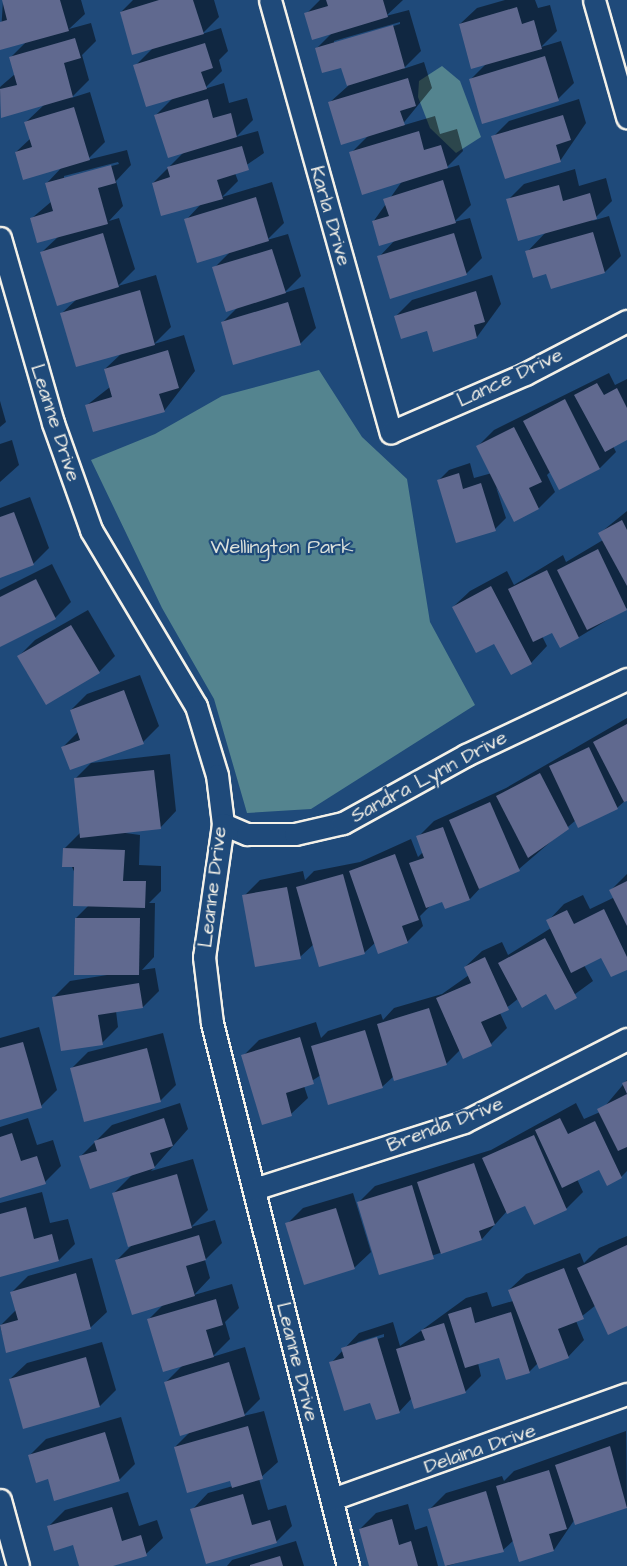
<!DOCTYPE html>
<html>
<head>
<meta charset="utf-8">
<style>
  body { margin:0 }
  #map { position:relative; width:627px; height:1566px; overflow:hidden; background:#1f4a7a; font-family:"Architects Daughter",sans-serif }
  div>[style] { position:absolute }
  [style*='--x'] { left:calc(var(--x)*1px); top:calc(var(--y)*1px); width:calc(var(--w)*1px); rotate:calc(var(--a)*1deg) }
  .green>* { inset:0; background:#54848f }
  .shadow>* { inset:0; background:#0007 }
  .building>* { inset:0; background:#60698f }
  .roads { filter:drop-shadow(2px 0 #f4f1e8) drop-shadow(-2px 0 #f4f1e8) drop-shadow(0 2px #f4f1e8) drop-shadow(0 -2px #f4f1e8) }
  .street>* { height:21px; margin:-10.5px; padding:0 10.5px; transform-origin:10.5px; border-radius:10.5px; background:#1f4a7a }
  span { translate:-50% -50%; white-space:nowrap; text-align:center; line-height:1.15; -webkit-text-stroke:4.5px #1f4a7a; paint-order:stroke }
  .street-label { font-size:20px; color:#f4f1e8 }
  .park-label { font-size:20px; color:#dce1db }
</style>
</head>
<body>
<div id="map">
  <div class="green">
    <i style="clip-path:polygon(442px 66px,460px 81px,481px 137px,456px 153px,430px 128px,418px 97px,419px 81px)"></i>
    <i style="clip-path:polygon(319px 370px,362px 437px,407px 479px,430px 622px,475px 705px,311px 809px,247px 813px,214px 699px,162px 608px,91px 460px,155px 434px,222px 396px)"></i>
  </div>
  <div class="shadow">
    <i style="clip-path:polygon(evenodd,3px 0,81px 0,85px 14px,69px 29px,91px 23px,96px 41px,82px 55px,89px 80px,71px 98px,90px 92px,105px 142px,87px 160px,127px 150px,131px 165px,116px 181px,123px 206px,109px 221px,119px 218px,135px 269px,118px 286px,156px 275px,171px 327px,154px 344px,184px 335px,195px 371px,164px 411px,87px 405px,110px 387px,105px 369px,122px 353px,62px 313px,78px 298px,42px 252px,59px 236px,32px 218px,52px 201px,47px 183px,63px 166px,16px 152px,31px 138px,26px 122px,45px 104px,2px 116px,0 87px,15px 74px,11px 57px,26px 42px,0 49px,3px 0,118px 162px,119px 164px,64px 179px,64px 176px,118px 162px)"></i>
    <i style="clip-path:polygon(133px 0,214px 0,219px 17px,202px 34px,221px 28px,228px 51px,219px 60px,222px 71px,204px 89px,224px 83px,229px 103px,247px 98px,253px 120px,236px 137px,258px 131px,264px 153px,235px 173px,238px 181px,222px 197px,272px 182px,284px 223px,267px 240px,288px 234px,301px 276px,284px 293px,304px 287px,316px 328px,300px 344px,222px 323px,239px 306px,214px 268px,231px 251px,186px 220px,202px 203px,153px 183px,185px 151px,156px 115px,174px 97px,135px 66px,153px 48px,121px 12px)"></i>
    <i style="clip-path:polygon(evenodd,320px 0,403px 0,386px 16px,409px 10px,421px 51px,403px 69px,424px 62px,432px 88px,401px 126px,435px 116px,440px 134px,457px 129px,463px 151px,445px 169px,459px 165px,471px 205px,454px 222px,470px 218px,482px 258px,466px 274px,379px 257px,396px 239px,373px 222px,403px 180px,351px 153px,370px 134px,329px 103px,348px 86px,342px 66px,317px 48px,333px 32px,306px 14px,320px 0,400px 22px,400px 24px,334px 44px,334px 41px,400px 22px)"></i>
    <i style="clip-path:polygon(505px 0,535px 0,538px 8px,550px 5px,557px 31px,541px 47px,561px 41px,574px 83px,558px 99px,470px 80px,487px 63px,460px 24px,477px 8px)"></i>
    <i style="clip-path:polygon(579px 99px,586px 123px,560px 161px,493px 137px,509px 121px)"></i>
    <i style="clip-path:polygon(575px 169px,579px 186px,606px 178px,612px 201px,592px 221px,609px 216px,621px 256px,605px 272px,547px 272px,527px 252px,547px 231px,508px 200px,524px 184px)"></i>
    <i style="clip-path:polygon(492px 275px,501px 304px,477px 337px,428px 329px,396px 316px,412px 300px)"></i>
    <i style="clip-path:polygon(609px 373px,615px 385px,627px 379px,627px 439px,613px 446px,616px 452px,600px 468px,560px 488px,551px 471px,547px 475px,555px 492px,539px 508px,515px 520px,496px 487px,506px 518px,495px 529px,438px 481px,449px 470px,470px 463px,474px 478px,492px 473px,478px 446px,494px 430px)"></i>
    <i style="clip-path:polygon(0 401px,6px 422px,0 427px)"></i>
    <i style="clip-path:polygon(12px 440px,19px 465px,0 482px,0 444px)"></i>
    <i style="clip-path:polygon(30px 497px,49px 548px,33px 564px,0 576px,0 508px)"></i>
    <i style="clip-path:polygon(627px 511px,627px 608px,579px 637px,553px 631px,542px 636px,547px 646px,531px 663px,495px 642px,453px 607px,470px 591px,507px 571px,514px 585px,563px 555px,566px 562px,603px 540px,600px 533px)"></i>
    <i style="clip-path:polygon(52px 564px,71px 602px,55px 618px,0 645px,0 590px)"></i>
    <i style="clip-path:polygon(88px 610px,115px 656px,99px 672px,19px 656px,35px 640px)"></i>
    <i style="clip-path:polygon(140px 675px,159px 726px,143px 742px,63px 747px,79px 731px,71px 710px,87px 694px)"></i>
    <i style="clip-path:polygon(627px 718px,627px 799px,617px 808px,576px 820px,519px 869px,483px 885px,470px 899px,446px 907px,443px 900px,432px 904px,420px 916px,423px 926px,407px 942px,376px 942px,364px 953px,314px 944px,300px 957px,244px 896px,260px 880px,303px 871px,305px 880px,314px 871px,360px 862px,411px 839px,418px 857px,424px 851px,418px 837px,434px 821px,506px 788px)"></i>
    <i style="clip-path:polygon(170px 754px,176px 811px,160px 828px,118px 832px,140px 835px,139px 865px,161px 866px,161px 891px,149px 903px,155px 903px,154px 957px,142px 970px,155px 968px,159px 991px,143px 1007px,116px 1011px,118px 1027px,102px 1043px,54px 997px,70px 981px,107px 975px,76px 918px,89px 905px,64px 849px,81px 832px,75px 779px,91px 763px)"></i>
    <i style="clip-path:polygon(627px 874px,627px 968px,602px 956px,584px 965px,593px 981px,556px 1008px,547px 992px,519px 998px,500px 1013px,507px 1028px,491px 1044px,461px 1049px,446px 1064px,394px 1076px,382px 1087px,321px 1075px,304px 1086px,308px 1098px,291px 1114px,243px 1056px,259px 1040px,316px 1022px,321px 1038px,328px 1031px,381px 1014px,383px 1020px,394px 1008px,442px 994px,469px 975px,465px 967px,482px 951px,502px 942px,508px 955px,551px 928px,548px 921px,564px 904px,583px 895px,590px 909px,615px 897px,611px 890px)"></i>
    <i style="clip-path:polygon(39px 1027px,57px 1090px,41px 1106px,0 1118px,0 1038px)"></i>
    <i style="clip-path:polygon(163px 1033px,176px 1085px,160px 1101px,72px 1068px,88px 1052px)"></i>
    <i style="clip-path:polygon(627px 1080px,627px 1171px,621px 1177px,600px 1168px,577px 1179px,583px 1192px,567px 1208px,535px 1223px,526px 1204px,507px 1211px,482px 1239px,380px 1273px,359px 1202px,375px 1186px,491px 1150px,576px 1103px,584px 1119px,600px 1112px)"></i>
    <i style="clip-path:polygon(180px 1103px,188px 1129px,151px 1171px,193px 1159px,208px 1210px,191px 1227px,215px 1220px,222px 1243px,205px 1260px,210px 1278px,194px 1295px,232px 1284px,239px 1308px,225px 1322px,230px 1339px,212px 1357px,245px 1347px,260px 1399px,243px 1416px,264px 1411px,278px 1462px,259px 1479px,268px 1510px,286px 1505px,292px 1526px,276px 1542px,192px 1510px,208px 1493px,233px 1486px,231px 1479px,175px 1447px,191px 1431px,165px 1383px,184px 1364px,149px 1319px,165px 1303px,117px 1260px,134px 1243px,114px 1193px,133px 1174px,81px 1156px,112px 1125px)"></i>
    <i style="clip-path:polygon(28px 1118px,37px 1145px,53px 1140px,61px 1166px,45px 1182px,0 1197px,0 1127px)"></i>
    <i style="clip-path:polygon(42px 1192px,50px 1223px,68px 1219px,75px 1244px,59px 1260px,0 1275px,0 1203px)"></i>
    <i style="clip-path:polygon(353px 1193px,371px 1252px,354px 1268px,287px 1224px,303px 1208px)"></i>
    <i style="clip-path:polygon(evenodd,627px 1236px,627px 1323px,596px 1305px,576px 1321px,584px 1340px,568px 1357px,538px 1363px,529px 1372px,500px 1356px,478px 1363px,481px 1376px,465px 1392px,412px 1398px,399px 1412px,371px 1401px,331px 1363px,359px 1333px,393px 1322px,400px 1346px,466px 1298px,487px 1292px,492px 1307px,513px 1301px,509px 1290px,526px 1274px,580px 1253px,584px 1263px,599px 1248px,627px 1236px,384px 1334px,384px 1337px,353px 1346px,358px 1342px,384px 1334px)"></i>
    <i style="clip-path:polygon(92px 1258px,107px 1312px,90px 1328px,7px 1351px,0 1326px,17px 1309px,12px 1292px,28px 1276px)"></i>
    <i style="clip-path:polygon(102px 1342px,116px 1390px,100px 1406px,10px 1379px,27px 1363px)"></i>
    <i style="clip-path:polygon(121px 1417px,135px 1464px,119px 1480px,30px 1455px,46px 1439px)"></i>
    <i style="clip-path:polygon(626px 1431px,627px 1507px,576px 1523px,575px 1519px,554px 1550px,514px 1540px,503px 1550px,447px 1566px,430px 1509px,446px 1493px,502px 1476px,504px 1481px,514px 1471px)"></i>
    <i style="clip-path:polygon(128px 1492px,139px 1526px,157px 1520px,163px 1538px,146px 1554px,108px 1566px,80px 1566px,74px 1544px,49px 1526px,65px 1510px)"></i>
    <i style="clip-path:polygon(408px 1504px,415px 1530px,427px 1526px,438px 1566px,371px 1566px,360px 1529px,376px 1513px)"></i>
    <i style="clip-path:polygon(296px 1541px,304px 1566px,227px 1566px,232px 1560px)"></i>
  </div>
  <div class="building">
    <i style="clip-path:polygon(2px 0,60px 0,69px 31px,0 50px,0 22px,7px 20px)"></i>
    <i style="clip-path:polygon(159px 0,193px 0,204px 34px,132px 55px,120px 12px)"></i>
    <i style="clip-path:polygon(326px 0,383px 0,388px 17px,312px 40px,304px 13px,328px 6px)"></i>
    <i style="clip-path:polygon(517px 7px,522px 24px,534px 20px,542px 49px,471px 69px,459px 24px)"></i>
    <i style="clip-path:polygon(393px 25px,405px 68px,347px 86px,341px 68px,322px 73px,315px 48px)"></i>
    <i style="clip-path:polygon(75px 38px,81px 58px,64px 63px,73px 97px,1px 118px,0 89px,17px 85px,9px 57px)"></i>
    <i style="clip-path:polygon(205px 43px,213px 68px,201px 72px,207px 89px,146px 107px,133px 65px)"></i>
    <i style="clip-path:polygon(545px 56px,559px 101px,482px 124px,469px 79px)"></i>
    <i style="clip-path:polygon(408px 78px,416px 106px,400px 111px,405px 125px,341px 145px,328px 102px)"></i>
    <i style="clip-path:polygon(208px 99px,213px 118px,231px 113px,237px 137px,168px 158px,154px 115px)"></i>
    <i style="clip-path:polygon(74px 107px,90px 160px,23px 180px,15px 152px,32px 147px,24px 122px)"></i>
    <i style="clip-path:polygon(563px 115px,571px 140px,556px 145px,561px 162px,505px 179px,491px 136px)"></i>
    <i style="clip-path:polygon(419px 131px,424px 150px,441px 145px,448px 168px,362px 195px,349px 152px)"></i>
    <i style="clip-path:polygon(242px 146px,249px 170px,217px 180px,223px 199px,161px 216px,152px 183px,170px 177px,167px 167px)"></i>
    <i style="clip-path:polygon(111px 165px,116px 183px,98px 188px,108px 224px,37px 243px,30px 218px,53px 211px,45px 183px)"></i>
    <i style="clip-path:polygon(443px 180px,456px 223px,379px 246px,372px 221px,389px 216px,383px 199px)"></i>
    <i style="clip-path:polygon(559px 185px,563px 201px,590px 193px,597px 219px,518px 241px,506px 199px)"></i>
    <i style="clip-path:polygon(256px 197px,269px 241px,197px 263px,184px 219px)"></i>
    <i style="clip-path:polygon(593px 232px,605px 273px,551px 289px,546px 274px,533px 278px,525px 251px)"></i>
    <i style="clip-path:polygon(103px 233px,119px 287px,57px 306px,40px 252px)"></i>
    <i style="clip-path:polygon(454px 233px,467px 275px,390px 299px,377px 256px)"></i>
    <i style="clip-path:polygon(272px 249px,286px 293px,226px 312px,212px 267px)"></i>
    <i style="clip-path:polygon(140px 290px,155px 345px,76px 367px,60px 313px)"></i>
    <i style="clip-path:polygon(476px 291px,485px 322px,474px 325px,477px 338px,433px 352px,427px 331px,401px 339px,394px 316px)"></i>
    <i style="clip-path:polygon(288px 302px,301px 345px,233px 365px,221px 322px)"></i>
    <i style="clip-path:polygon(168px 350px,179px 388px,159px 394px,165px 412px,93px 432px,85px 405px,112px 397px,104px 369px)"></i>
    <i style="clip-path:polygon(597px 383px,604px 395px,617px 388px,627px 408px,627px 440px,605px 452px,574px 395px)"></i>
    <i style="clip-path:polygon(565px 399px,600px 469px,559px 490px,523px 421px)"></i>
    <i style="clip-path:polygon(514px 427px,542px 482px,529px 488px,539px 509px,514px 522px,476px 446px)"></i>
    <i style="clip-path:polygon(459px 473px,463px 489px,481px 483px,496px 531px,456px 543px,437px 480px)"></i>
    <i style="clip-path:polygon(14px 512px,34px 565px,0 578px,0 517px)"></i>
    <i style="clip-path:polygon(622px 520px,627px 530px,627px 586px,598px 533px)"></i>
    <i style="clip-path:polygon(598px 549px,627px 610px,587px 630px,557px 570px)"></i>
    <i style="clip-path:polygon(547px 570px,579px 638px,560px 648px,552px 633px,533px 642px,508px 589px)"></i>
    <i style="clip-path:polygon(36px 579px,56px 619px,0 647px,0 597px)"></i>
    <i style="clip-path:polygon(491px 586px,532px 664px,511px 675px,494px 644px,476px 653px,452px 607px)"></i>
    <i style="clip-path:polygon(71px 625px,100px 673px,46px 705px,17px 656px)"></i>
    <i style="clip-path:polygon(124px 690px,144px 744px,70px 770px,61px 747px,80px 740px,70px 710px)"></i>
    <i style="clip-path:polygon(627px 724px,627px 801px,624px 802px,593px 742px)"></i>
    <i style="clip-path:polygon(589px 747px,618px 809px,578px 828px,549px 766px)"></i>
    <i style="clip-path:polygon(154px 770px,161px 829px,80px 838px,74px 778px)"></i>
    <i style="clip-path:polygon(540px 773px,569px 829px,528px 858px,496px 796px)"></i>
    <i style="clip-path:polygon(490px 802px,520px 871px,479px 889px,449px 820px)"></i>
    <i style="clip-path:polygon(443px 827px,470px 900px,445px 909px,442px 902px,426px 908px,409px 863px,424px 858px,416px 836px)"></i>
    <i style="clip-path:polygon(63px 848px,125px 850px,123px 881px,146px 881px,145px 908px,73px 906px,74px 867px,62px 867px)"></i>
    <i style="clip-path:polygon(395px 854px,419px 920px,402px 926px,408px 943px,378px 954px,349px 871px)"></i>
    <i style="clip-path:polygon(343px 874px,365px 954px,319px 967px,296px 887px)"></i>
    <i style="clip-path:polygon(627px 881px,627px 926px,609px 890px)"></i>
    <i style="clip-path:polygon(287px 887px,301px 959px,255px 967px,242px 895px)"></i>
    <i style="clip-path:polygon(604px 909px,627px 957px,627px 970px,611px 977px,601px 958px,571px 973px,546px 920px,567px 910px,574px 924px)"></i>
    <i style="clip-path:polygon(75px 918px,140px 918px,139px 975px,74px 975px)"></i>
    <i style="clip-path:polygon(545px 938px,577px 998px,555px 1010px,546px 994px,522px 1008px,498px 963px)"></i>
    <i style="clip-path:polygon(485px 957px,509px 1010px,481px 1022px,492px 1046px,463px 1059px,436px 998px,471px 983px,464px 967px)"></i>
    <i style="clip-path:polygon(139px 983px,143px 1008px,98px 1015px,103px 1045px,61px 1051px,52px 997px)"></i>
    <i style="clip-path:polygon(429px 1008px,447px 1065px,394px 1081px,377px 1024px)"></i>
    <i style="clip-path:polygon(365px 1030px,383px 1088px,328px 1105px,311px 1046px)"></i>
    <i style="clip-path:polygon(300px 1037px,314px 1084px,286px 1093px,292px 1116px,262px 1125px,241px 1055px)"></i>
    <i style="clip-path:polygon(23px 1042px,42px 1108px,0 1120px,0 1048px)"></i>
    <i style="clip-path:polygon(147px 1048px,161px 1102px,84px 1122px,70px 1068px)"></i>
    <i style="clip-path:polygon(627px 1081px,627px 1147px,618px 1151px,597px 1109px,627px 1094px,622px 1083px)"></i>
    <i style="clip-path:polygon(164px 1118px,173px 1146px,150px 1153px,155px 1168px,90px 1189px,79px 1156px,97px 1151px,94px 1141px)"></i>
    <i style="clip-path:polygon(560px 1118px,568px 1134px,595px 1121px,622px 1178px,607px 1186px,599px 1170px,562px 1188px,535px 1130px)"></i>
    <i style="clip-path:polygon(12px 1133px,21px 1161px,37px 1156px,46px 1184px,0 1198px,0 1137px)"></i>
    <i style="clip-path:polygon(534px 1135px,567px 1210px,534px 1225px,525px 1206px,507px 1214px,482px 1158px)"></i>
    <i style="clip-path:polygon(474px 1163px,495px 1225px,479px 1231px,482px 1240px,441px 1254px,417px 1182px)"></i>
    <i style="clip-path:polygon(177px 1174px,192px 1228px,128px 1247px,112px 1193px)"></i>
    <i style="clip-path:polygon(412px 1185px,434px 1259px,379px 1275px,357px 1202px)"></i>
    <i style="clip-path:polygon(26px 1207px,34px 1239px,52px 1234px,59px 1261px,0 1277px,0 1214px)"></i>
    <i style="clip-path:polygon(336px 1208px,355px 1269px,304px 1285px,285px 1223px)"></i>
    <i style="clip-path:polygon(199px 1235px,206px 1260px,186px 1266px,195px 1296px,132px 1315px,115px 1260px)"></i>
    <i style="clip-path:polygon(627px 1245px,627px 1326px,608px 1335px,577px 1268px)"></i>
    <i style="clip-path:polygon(564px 1268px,584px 1319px,558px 1329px,569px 1358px,539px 1369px,508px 1290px)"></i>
    <i style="clip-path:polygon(76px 1273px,91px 1329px,6px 1353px,0 1325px,18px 1320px,10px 1292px)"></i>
    <i style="clip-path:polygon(216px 1299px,223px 1325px,206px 1330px,214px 1357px,163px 1372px,147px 1319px)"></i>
    <i style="clip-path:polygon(471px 1307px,475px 1323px,511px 1312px,530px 1373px,506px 1380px,499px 1358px,465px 1368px,448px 1314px)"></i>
    <i style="clip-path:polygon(444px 1323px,466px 1393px,414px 1409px,396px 1349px,425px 1340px,421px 1330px)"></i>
    <i style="clip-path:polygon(377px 1337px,400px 1413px,376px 1420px,370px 1403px,344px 1411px,329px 1362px,344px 1358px,341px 1348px)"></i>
    <i style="clip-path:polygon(86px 1357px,100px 1407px,23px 1429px,9px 1379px)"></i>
    <i style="clip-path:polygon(229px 1362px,245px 1416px,180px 1436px,164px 1382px)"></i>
    <i style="clip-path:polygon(248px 1426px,263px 1479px,232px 1488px,230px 1481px,187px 1493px,174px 1447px)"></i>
    <i style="clip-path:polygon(105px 1432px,120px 1481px,54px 1501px,48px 1479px,36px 1483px,28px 1455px)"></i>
    <i style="clip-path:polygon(610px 1446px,627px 1508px,575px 1525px,555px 1465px)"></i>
    <i style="clip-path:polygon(549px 1470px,567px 1529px,549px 1534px,554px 1551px,519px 1562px,496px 1486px)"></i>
    <i style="clip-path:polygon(486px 1491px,504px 1552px,445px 1566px,428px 1509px)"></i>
    <i style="clip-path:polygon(243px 1494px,252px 1525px,270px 1520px,277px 1543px,206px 1564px,190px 1509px)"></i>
    <i style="clip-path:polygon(112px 1507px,122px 1541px,141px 1535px,147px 1556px,113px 1566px,79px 1566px,73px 1545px,54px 1551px,47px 1526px)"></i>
    <i style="clip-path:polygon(392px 1519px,399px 1545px,411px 1541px,418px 1566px,369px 1566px,359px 1529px)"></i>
    <i style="clip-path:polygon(280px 1556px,283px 1566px,250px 1566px,250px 1565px)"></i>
  </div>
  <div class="roads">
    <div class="street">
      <i style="--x:270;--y:0;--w:449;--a:74.4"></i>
      <i style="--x:391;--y:432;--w:146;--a:-23.4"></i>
      <i style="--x:525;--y:374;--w:115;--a:-27.5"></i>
      <i style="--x:594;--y:0;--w:122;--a:74.2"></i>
      <i style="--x:0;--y:238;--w:192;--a:74"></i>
      <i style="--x:53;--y:423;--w:114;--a:70.4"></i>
      <i style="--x:91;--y:530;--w:205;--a:59.2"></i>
      <i style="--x:196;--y:706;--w:72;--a:73.1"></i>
      <i style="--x:217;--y:775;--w:49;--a:83"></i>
      <i style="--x:223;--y:824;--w:134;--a:98.1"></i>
      <i style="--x:204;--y:957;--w:66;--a:83.1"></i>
      <i style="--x:212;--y:1023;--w:560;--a:75.94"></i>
      <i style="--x:223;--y:824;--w:26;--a:23"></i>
      <i style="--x:247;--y:834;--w:48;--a:0"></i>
      <i style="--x:295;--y:834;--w:49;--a:-12.9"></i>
      <i style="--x:343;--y:823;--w:141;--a:-28.9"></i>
      <i style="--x:466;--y:755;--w:178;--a:-25.3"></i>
      <i style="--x:254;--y:1189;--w:220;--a:-17.7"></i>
      <i style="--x:464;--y:1122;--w:183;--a:-27"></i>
      <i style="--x:332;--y:1499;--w:313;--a:-19.6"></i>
      <i style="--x:0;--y:1500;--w:68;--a:74.7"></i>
    </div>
  </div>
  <div class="street-label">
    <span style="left:330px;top:216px;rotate:74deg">Karla Drive</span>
    <span style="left:510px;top:378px;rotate:-25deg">Lance Drive</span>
    <span style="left:55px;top:423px;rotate:72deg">Leanne Drive</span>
    <span style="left:429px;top:777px;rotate:-28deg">Sandra Lynn Drive</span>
    <span style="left:213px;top:887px;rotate:-83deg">Leanne Drive</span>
    <span style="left:445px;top:1125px;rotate:-21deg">Brenda Drive</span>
    <span style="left:297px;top:1362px;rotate:76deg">Leanne Drive</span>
    <span style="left:480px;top:1449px;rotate:-19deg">Delaina Drive</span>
  </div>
  <div class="park-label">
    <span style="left:282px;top:547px">Wellington Park</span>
  </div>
</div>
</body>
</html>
